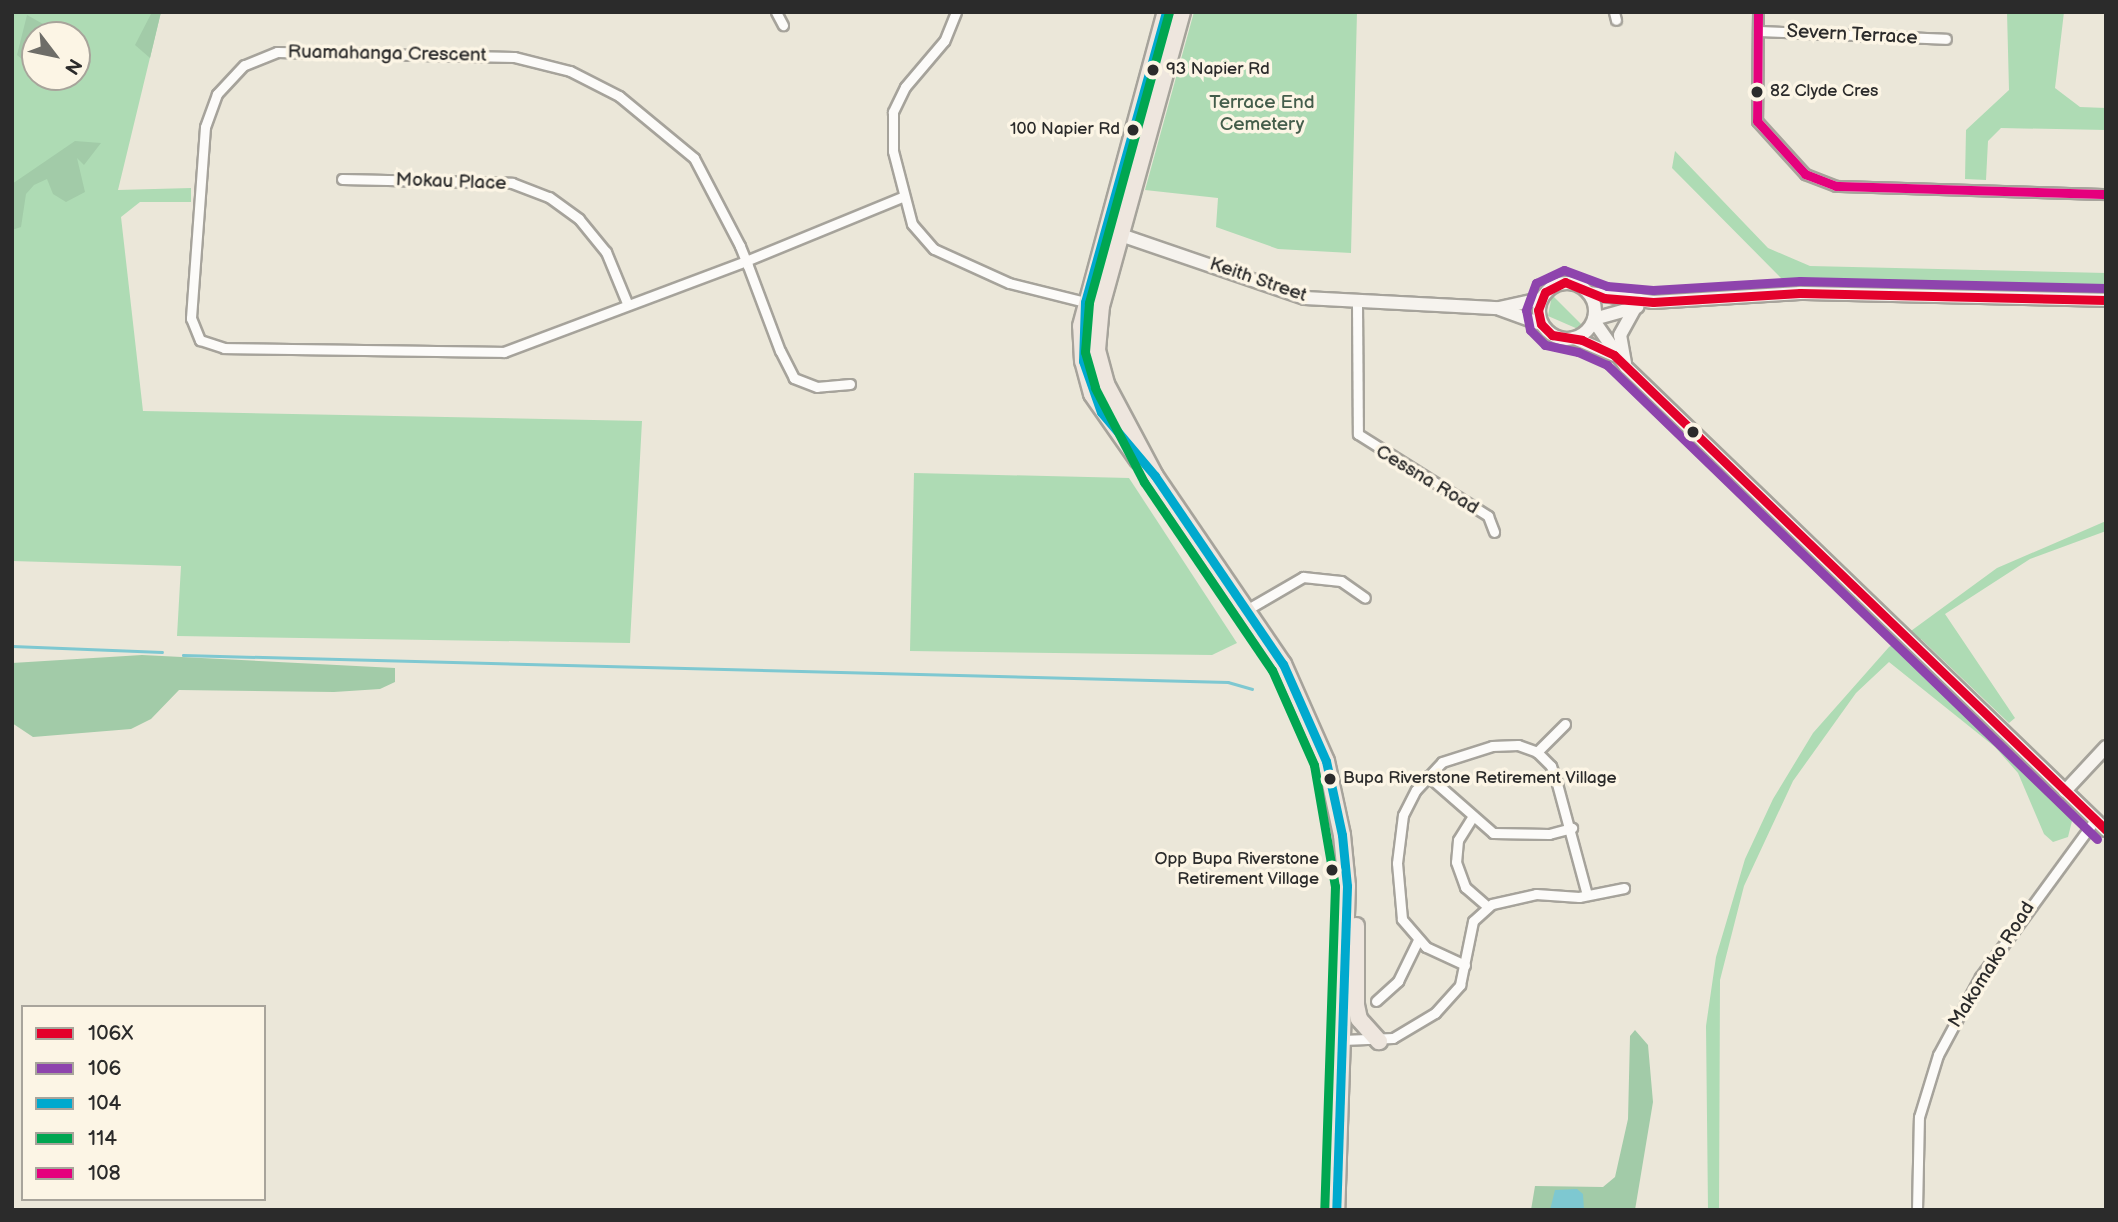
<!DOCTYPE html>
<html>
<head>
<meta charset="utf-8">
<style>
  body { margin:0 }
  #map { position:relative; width:2118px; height:1222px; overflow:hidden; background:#ebe7d9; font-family:"Balsamiq Sans",sans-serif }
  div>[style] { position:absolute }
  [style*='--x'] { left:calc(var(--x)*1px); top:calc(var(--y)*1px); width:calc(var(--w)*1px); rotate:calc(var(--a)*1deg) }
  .green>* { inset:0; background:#aedbb4 }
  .forest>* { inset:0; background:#a2cba8 }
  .water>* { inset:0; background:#7ec8d1 }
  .stream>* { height:2.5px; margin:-1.25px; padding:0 1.25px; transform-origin:1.25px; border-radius:1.25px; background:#7ec8d1 }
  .roads { filter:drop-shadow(2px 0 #a6a39b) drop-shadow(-2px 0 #a6a39b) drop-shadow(0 2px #a6a39b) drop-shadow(0 -2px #a6a39b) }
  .street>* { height:9px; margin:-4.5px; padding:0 4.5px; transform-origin:4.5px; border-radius:4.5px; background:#fcfbf9 }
  .secondary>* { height:12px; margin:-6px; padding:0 6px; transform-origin:6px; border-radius:6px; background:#f6f3ee }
  .secondary>.ring { margin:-6px; padding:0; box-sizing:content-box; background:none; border:12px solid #f6f3ee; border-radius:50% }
  .highway>* { height:16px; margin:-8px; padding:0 8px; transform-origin:8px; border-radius:8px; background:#eee6de }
  .bus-1>* { height:9px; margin:-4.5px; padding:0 4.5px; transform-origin:4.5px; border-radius:4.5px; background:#e4002b }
  .bus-2>* { height:9px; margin:-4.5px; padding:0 4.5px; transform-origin:4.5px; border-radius:4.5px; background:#8e44ad }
  .bus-3>* { height:9px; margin:-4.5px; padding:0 4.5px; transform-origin:4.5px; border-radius:4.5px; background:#00a9ce }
  .bus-4>* { height:9px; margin:-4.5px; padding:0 4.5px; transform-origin:4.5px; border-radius:4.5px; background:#00a651 }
  .bus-5>* { height:9px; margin:-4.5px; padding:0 4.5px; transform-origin:4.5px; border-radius:4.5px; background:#e5007d }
  .dots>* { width:19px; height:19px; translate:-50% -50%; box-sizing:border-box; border:4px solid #fcf5e5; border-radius:50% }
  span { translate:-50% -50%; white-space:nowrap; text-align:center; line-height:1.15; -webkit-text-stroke:7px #fcf5e5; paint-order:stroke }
  .bus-label { font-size:17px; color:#2b2b2b }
  .left { translate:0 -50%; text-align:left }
  .right { translate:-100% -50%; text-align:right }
  .street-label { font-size:19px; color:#2b2b2b }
  .park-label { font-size:19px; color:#445d4b }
  .frame { position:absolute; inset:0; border:14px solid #2b2b2b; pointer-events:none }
  .legend { position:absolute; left:21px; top:1005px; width:245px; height:196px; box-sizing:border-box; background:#fcf5e5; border:2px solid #a8a49b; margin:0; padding:9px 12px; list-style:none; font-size:21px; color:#2b2b2b }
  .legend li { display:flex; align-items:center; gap:14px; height:35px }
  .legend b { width:35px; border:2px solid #a8a49b }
  .north { position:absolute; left:21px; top:21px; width:70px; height:70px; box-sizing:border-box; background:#fcf5e5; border:2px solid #a8a49b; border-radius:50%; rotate:122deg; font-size:19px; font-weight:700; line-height:28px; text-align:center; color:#2b2b2b }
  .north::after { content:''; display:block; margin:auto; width:24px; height:32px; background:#6e6d68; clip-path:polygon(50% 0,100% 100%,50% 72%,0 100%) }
</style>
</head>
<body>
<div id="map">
  <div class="green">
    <i style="clip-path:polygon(evenodd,12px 12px,161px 12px,118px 190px,191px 188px,191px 202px,140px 202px,121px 217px,143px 411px,642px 421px,630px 643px,177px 636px,181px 566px,12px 561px,12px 12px,35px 35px,77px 35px,77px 77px,35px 77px,35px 35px)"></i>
    <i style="clip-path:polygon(1194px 12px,1357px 12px,1351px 253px,1278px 249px,1216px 227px,1218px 198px,1145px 190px)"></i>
    <i style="clip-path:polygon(2007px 12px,2064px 12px,2055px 88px,2080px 107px,2106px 108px,2106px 130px,2001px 128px,1988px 141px,1986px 180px,1965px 179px,1966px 130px,2009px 90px)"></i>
    <i style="clip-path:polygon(1675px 151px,1768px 248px,1810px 266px,2106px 273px,2106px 291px,1787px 284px,1672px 168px)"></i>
    <i style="clip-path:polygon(1552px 295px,1582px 325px,1578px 329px,1548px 316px)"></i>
    <i style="clip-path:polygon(914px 473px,1129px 478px,1237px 643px,1212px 655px,910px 651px)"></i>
    <i style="clip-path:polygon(2106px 521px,2106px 531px,2030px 559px,1945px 614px,2015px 718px,2009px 723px,1921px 639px,1908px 652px,2069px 807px,2073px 817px,2068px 837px,2053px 842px,2044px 834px,2018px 773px,1995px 747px,1889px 662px,1856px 693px,1793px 781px,1744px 886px,1720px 980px,1719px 1210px,1708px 1210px,1706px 1026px,1716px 957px,1745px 859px,1773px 799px,1813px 733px,1889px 647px,1997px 568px)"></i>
  </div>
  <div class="forest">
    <i style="clip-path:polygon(152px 12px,161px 12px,150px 58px,135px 45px)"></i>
    <i style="clip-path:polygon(27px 15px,61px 34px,35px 35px,35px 70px,17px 55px)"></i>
    <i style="clip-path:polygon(75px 141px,101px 143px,84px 165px,77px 158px,85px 192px,66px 202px,53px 194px,47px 179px,34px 185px,26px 194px,21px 227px,12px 230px,12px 184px)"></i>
    <i style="clip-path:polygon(142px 655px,395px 668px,395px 682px,380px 689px,334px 692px,179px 690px,151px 719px,131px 729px,33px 737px,12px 723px,12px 663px)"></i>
    <i style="clip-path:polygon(1635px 1030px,1648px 1045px,1653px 1102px,1635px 1210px,1531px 1210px,1535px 1186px,1603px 1187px,1615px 1177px,1628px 1119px,1630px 1036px)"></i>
  </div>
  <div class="water">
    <i style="clip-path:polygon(1577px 1189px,1583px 1194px,1584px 1210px,1550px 1210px,1555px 1190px)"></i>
  </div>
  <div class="stream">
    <i style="--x:12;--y:646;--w:150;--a:2.3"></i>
    <i style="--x:183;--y:655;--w:1045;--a:1.48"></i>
    <i style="--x:1228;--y:682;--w:25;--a:16"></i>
  </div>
  <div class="roads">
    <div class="street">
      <i style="--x:776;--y:12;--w:15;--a:62"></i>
      <i style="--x:956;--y:12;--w:31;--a:112"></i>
      <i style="--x:944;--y:41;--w:60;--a:130.3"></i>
      <i style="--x:905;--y:87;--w:28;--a:116"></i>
      <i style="--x:893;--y:112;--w:39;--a:90"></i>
      <i style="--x:893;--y:151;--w:75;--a:75.4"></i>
      <i style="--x:912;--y:224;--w:33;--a:49"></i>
      <i style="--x:934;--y:249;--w:82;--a:24.4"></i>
      <i style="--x:1009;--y:283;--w:82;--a:14"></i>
      <i style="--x:1614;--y:12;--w:8;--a:76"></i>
      <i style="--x:1758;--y:12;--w:109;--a:90.5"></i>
      <i style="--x:1757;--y:121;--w:72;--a:47.8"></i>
      <i style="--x:1805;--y:174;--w:33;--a:21"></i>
      <i style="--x:1836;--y:186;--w:270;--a:1.7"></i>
      <i style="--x:1758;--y:31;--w:188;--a:2.4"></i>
      <i style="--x:342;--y:179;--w:170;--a:1.3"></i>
      <i style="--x:512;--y:183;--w:40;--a:21"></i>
      <i style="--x:549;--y:197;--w:37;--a:36"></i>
      <i style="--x:579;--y:219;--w:43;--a:50.7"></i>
      <i style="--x:606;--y:252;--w:55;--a:67.6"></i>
      <i style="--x:1357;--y:304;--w:130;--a:89.6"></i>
      <i style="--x:1358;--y:434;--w:154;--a:32.2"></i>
      <i style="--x:1488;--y:516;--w:17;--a:69"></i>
      <i style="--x:850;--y:384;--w:33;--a:175"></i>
      <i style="--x:817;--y:387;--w:25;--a:-159"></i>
      <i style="--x:794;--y:378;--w:30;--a:-117"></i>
      <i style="--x:780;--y:351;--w:91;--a:-110.6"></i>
      <i style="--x:748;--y:266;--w:22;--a:-112"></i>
      <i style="--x:740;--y:246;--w:99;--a:-117.6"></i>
      <i style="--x:694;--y:158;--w:97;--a:-140.4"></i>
      <i style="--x:619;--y:96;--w:55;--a:-153"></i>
      <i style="--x:570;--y:71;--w:58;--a:-166"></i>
      <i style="--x:514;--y:57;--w:237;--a:-178.8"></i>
      <i style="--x:277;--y:52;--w:35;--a:158"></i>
      <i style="--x:244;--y:65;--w:40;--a:133"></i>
      <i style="--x:217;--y:94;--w:35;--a:110"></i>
      <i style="--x:205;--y:127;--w:192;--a:94.2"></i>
      <i style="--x:191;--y:318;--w:24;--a:68"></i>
      <i style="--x:200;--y:340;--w:25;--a:18"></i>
      <i style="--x:224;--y:348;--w:280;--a:0.8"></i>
      <i style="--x:504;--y:352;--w:259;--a:-20.6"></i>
      <i style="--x:746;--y:261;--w:169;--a:-22.3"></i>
      <i style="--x:1248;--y:609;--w:64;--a:-30.2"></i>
      <i style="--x:1303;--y:577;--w:38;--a:6"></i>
      <i style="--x:1341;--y:581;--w:29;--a:35"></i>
      <i style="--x:1565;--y:724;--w:40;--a:135"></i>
      <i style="--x:1537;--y:752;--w:20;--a:45"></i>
      <i style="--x:1551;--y:766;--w:15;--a:70"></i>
      <i style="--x:1556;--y:780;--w:119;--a:74.9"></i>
      <i style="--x:1428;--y:776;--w:86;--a:41.2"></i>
      <i style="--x:1493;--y:833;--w:56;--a:1"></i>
      <i style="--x:1549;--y:834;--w:24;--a:-15"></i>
      <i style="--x:1473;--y:816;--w:28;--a:122"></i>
      <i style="--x:1458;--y:840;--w:22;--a:95"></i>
      <i style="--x:1456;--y:862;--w:27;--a:70"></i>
      <i style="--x:1465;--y:887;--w:30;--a:41"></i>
      <i style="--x:1465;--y:965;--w:43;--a:-155.2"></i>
      <i style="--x:1426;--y:947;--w:37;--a:-131"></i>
      <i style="--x:1402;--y:919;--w:56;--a:-95.1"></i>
      <i style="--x:1397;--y:863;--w:48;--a:-82.9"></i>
      <i style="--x:1403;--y:815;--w:28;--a:-63"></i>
      <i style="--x:1416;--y:790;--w:38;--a:-47"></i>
      <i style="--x:1442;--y:762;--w:52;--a:-17.7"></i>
      <i style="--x:1492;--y:746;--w:26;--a:-2"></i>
      <i style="--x:1518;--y:745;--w:20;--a:20"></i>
      <i style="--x:1376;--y:1001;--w:30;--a:-42"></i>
      <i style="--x:1398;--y:981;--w:46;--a:-64"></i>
      <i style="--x:1342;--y:1040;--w:51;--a:-2.2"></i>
      <i style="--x:1393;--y:1038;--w:49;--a:-30.8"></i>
      <i style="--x:1435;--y:1013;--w:38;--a:-48"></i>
      <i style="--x:1460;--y:985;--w:65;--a:-78.5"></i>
      <i style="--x:1473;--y:921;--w:25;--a:-42"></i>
      <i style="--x:1492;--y:904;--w:45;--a:-12.8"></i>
      <i style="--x:1536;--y:894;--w:43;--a:4"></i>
      <i style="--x:1579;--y:897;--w:46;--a:-11.3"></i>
      <i style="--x:1917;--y:1210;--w:93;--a:-88.8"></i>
      <i style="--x:1919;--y:1117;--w:65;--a:-73"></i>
      <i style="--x:1938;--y:1055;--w:89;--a:-61.7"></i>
      <i style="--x:1980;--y:977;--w:195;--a:-53.8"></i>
    </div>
    <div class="secondary">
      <i style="--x:1112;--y:232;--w:204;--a:18.9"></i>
      <i style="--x:1305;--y:298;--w:194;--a:3"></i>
      <i style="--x:1499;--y:308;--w:43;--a:-12.1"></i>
      <i class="ring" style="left:1539px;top:283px;width:44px;height:44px"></i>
      <i style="--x:1589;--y:293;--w:65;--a:8"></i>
      <i style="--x:1653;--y:302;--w:147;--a:-3.5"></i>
      <i style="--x:1800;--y:293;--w:306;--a:1.3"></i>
      <i style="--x:1500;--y:309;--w:44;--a:20.1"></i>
      <i style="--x:1594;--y:319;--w:45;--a:-15.6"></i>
      <i style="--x:1594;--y:321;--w:56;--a:55.2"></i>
      <i style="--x:1626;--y:367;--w:667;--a:43.97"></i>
      <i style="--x:1574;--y:338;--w:43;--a:23"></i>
      <i style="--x:1625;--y:363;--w:28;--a:-100"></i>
      <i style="--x:1620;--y:335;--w:31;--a:-61"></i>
      <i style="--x:2065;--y:791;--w:60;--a:-47"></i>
    </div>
    <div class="highway">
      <i style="--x:1182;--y:12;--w:305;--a:105.4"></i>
      <i style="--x:1101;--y:306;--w:44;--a:95.2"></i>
      <i style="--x:1097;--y:350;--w:35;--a:75"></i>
      <i style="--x:1106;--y:384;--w:104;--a:62"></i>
      <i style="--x:1155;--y:476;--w:227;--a:55.8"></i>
      <i style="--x:1283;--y:664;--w:106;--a:66.1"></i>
      <i style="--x:1326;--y:761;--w:76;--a:77.8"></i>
      <i style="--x:1342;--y:835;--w:51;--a:84.4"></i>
      <i style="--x:1347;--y:886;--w:324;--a:91.9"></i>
      <i style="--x:1138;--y:460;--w:80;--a:-124.9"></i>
      <i style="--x:1092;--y:394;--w:34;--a:-105"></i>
      <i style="--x:1083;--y:361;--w:35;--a:-93"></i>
      <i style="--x:1081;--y:326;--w:325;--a:-74.9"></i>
      <i style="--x:1356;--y:926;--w:79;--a:90"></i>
      <i style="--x:1356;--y:1005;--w:14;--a:78"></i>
      <i style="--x:1359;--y:1019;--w:30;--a:48"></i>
    </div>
  </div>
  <div class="bus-1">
    <i style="--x:2106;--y:300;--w:306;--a:-178.7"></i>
    <i style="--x:1800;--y:293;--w:147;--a:176.5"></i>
    <i style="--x:1653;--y:302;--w:49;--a:-175.3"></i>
    <i style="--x:1604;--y:298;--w:42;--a:-157.7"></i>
    <i style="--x:1565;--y:282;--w:22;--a:153"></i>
    <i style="--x:1545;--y:292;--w:19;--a:111"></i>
    <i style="--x:1538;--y:310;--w:14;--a:78"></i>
    <i style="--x:1541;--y:324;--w:16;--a:45"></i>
    <i style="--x:1552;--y:335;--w:30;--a:9"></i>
    <i style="--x:1582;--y:340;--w:35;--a:25"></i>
    <i style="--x:1614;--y:355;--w:684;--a:43.99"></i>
  </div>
  <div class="bus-2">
    <i style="--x:2097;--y:839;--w:682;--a:-135.95"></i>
    <i style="--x:1607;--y:365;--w:32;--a:-156"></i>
    <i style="--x:1578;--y:352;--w:34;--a:-168"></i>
    <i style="--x:1545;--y:345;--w:21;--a:-135"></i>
    <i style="--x:1530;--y:330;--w:20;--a:-101"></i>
    <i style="--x:1526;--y:310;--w:29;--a:-70"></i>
    <i style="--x:1536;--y:283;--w:31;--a:-25"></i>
    <i style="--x:1564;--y:270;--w:46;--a:20.4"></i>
    <i style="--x:1607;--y:286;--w:46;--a:5"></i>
    <i style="--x:1653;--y:290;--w:147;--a:-3.5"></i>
    <i style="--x:1800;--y:281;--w:306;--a:1.3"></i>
  </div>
  <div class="bus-3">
    <i style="--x:1166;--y:12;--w:301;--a:105.6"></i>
    <i style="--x:1085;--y:302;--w:59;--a:91.9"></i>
    <i style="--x:1083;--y:361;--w:54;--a:70.6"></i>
    <i style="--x:1101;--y:412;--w:84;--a:49.8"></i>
    <i style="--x:1155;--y:476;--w:227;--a:55.8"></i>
    <i style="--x:1283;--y:664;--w:106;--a:66.1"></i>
    <i style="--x:1326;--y:761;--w:76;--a:77.8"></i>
    <i style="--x:1342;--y:835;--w:51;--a:84.4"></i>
    <i style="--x:1347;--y:886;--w:324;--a:91.9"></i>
  </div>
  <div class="bus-4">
    <i style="--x:1169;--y:12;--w:302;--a:105.4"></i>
    <i style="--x:1089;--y:303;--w:49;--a:94.7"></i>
    <i style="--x:1085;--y:352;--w:37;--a:74"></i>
    <i style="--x:1095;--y:388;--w:106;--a:62.5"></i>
    <i style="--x:1144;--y:482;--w:227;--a:55.8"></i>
    <i style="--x:1272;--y:670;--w:104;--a:66.1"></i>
    <i style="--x:1314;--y:765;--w:123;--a:80.2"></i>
    <i style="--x:1335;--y:886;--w:324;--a:91.9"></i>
  </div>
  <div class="bus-5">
    <i style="--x:1758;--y:12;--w:109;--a:90.5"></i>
    <i style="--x:1757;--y:121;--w:72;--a:47.8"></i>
    <i style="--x:1805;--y:174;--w:33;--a:21"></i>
    <i style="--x:1836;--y:186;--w:270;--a:1.7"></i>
  </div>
  <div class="dots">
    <i style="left:1153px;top:70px;background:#2b2b2b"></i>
    <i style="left:1757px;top:92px;background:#2b2b2b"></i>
    <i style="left:1133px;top:130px;background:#2b2b2b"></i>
    <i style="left:1693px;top:432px;background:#2b2b2b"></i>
    <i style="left:1330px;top:779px;background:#2b2b2b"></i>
    <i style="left:1332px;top:870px;background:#2b2b2b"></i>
  </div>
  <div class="bus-label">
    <span class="left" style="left:1166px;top:70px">93 Napier Rd</span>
    <span class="left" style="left:1770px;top:92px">82 Clyde Cres</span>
    <span class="right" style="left:1120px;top:130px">100 Napier Rd</span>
    <span class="left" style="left:1343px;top:779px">Bupa Riverstone Retirement Village</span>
    <span class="right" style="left:1319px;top:870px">Opp Bupa Riverstone<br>Retirement Village</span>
  </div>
  <div class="street-label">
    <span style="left:1852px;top:35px;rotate:3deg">Severn Terrace</span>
    <span style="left:387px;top:54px;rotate:1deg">Ruamahanga Crescent</span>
    <span style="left:451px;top:182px;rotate:2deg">Mokau Place</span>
    <span style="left:1258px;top:280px;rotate:19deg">Keith Street</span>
    <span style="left:1427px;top:480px;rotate:31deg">Cessna Road</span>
    <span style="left:1992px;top:965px;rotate:-58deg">Makomako Road</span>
  </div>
  <div class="park-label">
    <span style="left:1262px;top:114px">Terrace End<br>Cemetery</span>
  </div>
  <div class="frame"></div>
  <ul class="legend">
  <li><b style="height:9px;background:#e4002b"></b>106X</li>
  <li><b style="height:9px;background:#8e44ad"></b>106</li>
  <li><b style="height:9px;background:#00a9ce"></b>104</li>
  <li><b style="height:9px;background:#00a651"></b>114</li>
  <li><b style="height:9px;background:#e5007d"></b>108</li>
  </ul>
  <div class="north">N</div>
</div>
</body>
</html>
